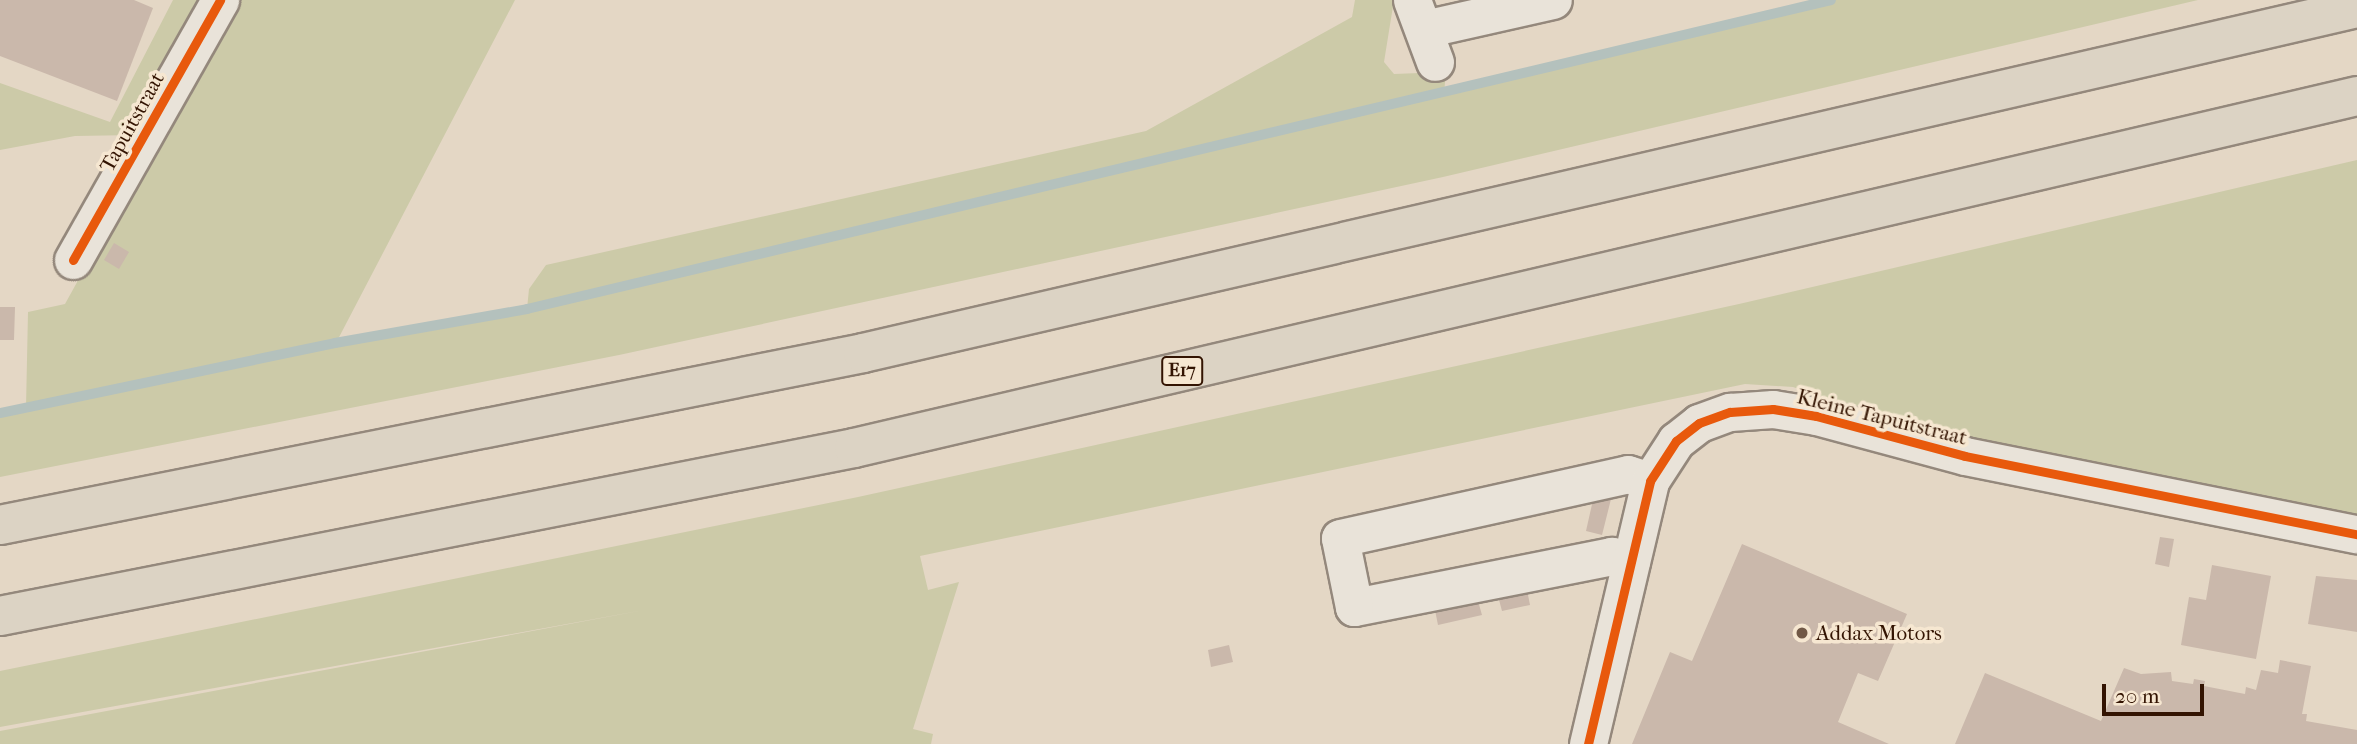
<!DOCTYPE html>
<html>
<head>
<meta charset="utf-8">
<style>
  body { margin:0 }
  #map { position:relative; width:2357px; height:744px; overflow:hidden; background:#e4d7c5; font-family:"IM FELL French Canon",serif }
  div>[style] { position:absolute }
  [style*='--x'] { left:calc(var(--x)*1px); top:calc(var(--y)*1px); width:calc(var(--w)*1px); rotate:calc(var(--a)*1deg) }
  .green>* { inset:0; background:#cccaa8 }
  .stream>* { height:10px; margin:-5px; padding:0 5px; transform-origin:5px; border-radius:5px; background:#b4c1bd }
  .building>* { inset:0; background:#cab8ab }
  .roads { filter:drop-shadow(2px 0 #94887c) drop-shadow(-2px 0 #94887c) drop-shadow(0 2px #94887c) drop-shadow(0 -2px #94887c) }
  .minor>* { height:37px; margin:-18.5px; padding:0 18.5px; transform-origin:18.5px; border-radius:18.5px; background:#e9e3d9 }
  .highway>* { height:38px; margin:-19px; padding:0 19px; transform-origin:19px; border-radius:19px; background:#dcd3c4 }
  .cycleway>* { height:9px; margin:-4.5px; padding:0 4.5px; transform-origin:4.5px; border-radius:4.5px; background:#e8590c }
  .dots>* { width:19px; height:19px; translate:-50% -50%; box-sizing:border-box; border:4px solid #f6e7d1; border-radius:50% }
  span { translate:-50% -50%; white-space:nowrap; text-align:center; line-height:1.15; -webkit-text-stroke:7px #f6e7d1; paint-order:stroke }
  .shield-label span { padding:2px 5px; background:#f6e7d1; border:2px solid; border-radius:5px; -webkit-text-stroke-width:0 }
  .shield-label { font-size:19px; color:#331402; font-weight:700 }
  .street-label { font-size:21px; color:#331402 }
  .poi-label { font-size:21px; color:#331402 }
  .left { translate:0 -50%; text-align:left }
  .scale { position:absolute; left:2102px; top:684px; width:102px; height:32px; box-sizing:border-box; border:4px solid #331402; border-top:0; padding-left:9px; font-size:21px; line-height:24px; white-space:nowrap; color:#331402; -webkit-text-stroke:5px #f6e7d1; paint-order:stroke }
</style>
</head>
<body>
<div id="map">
  <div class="green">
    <i style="clip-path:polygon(173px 0,212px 0,136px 135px,75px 136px,0 150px,0 83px,110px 122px)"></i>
    <i style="clip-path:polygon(233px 0,515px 0,336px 343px,527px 309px,529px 289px,546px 265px,1146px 131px,1352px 17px,1355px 0,1394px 0,1384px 62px,1394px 74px,1446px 72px,1444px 93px,1831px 0,2198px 0,1443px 177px,619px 355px,0 477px,0 413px,26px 407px,28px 312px,65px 304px)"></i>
    <i style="clip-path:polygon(2357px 160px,2357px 517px,1923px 433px,1793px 387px,1745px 384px,920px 556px,928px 590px,959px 582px,913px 729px,933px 734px,931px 744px,0 744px,0 731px,644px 610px,0 727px,0 671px,858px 497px,1739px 304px)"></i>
  </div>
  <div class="stream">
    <i style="--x:0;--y:413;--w:342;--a:-11.8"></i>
    <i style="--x:335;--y:343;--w:195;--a:-10"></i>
    <i style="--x:527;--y:309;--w:1340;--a:-13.33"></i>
  </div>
  <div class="building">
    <i style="clip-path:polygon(0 0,134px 0,153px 8px,117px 101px,0 56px)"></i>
    <i style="clip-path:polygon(114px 243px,129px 252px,119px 269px,104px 260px)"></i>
    <i style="clip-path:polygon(0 307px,15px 307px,14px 340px,0 340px)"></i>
    <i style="clip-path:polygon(1595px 491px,1612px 495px,1602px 535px,1586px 531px)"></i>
    <i style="clip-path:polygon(2160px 537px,2174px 539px,2169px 567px,2155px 564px)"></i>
    <i style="clip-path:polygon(1742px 544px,1907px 614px,1878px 681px,1858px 673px,1838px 722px,1889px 744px,1632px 744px,1670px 652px,1692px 661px)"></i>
    <i style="clip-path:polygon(2212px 565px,2271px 576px,2256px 659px,2181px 645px,2189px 597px,2206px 600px)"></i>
    <i style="clip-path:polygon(2316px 576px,2357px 580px,2357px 632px,2308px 624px)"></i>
    <i style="clip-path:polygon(1527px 590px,1530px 605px,1502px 611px,1498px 596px)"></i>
    <i style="clip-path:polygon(1478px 601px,1482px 615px,1438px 625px,1435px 610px)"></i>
    <i style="clip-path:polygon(1229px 645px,1233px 662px,1211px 667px,1208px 650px)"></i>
    <i style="clip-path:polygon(2280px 660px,2311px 666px,2302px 714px,2307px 714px,2306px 721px,2357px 730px,2357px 744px,1955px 744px,1985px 673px,2101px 721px,2124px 668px,2141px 674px,2171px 672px,2172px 681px,2193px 684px,2194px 679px,2205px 681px,2204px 686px,2245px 694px,2246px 687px,2256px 690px,2261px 670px,2278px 673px)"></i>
  </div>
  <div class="roads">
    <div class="minor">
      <i style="--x:1412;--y:0;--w:66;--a:69.6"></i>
      <i style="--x:1424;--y:29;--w:132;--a:-12.7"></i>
      <i style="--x:73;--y:260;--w:299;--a:-60.5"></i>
      <i style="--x:1631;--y:561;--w:20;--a:-165"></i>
      <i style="--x:1612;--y:556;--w:263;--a:168.8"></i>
      <i style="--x:1354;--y:607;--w:70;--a:-101.5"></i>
      <i style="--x:1340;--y:538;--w:295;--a:-12.5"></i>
      <i style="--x:1628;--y:474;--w:23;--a:18"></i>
      <i style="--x:1588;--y:744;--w:270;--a:-76.7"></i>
      <i style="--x:1650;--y:481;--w:48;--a:-57"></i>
      <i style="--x:1676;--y:441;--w:29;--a:-38"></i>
      <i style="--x:1699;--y:423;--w:33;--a:-20"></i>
      <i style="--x:1730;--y:412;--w:43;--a:-4"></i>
      <i style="--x:1773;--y:409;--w:44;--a:9.2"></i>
      <i style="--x:1816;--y:416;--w:154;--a:15"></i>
      <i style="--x:1965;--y:456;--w:400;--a:11.3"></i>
    </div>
    <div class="highway">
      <i style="--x:0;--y:525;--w:880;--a:-11.27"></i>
      <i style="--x:863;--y:353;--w:1533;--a:-13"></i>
      <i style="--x:0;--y:616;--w:870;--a:-11.13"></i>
      <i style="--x:854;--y:448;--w:1544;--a:-13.18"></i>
    </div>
  </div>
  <div class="cycleway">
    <i style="--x:73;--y:260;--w:299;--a:-60.5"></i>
    <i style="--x:1588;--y:744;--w:270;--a:-76.7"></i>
    <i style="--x:1650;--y:481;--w:48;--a:-57"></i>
    <i style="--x:1676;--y:441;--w:29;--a:-38"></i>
    <i style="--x:1699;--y:423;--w:33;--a:-20"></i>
    <i style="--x:1730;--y:412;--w:43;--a:-4"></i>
    <i style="--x:1773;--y:409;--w:44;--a:9.2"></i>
    <i style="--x:1816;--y:416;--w:154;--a:15"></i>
    <i style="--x:1965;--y:456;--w:400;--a:11.3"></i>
  </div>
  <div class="dots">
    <i style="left:1802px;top:633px;background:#715846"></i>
  </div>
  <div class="shield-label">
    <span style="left:1182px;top:371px">E17</span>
  </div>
  <div class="street-label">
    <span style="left:132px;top:122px;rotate:-61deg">Tapuitstraat</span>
    <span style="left:1882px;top:417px;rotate:14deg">Kleine Tapuitstraat</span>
  </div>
  <div class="poi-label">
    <span class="left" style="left:1816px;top:633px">Addax Motors</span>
  </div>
  <div class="scale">20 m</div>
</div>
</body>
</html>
